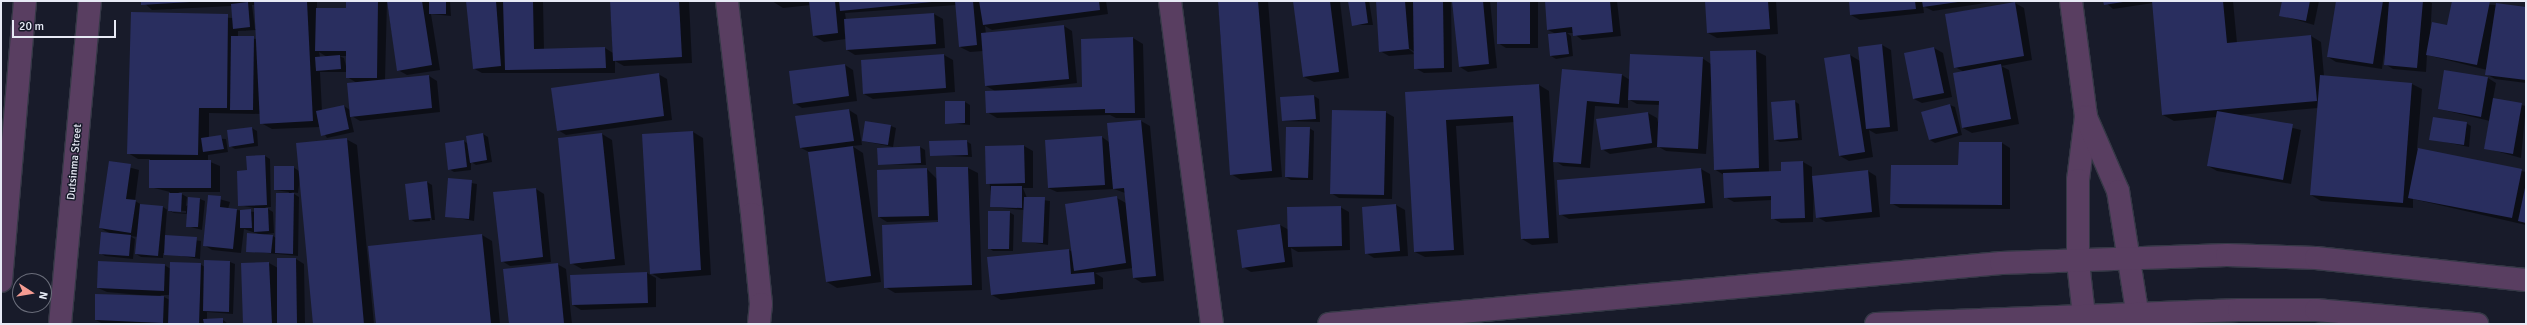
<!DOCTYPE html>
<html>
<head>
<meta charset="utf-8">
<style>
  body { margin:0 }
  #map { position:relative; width:2527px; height:325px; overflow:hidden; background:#181b2a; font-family:Signika,sans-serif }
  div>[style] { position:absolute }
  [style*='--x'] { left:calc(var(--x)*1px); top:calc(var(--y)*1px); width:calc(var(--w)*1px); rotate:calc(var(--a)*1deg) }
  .shadow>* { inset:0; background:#0007 }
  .building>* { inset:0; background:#292e5f }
  .roads { filter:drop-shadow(1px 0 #353846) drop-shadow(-1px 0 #353846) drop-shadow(0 1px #353846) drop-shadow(0 -1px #353846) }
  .minor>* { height:22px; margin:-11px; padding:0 11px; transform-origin:11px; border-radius:11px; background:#593e61 }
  span { translate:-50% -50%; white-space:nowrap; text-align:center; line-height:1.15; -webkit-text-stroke:3px #181b2a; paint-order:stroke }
  .street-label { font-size:11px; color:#e7eaf5 }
  .frame { position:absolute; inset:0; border:2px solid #e7eaf5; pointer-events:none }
  .north { position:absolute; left:12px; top:273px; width:40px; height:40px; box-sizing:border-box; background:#181b2a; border:1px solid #6b6e7b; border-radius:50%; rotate:102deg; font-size:11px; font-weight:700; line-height:16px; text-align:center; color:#e7eaf5 }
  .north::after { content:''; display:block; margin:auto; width:14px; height:18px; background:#f59c92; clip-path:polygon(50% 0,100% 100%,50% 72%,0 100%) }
  .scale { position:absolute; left:12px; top:20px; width:104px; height:18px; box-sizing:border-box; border:2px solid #e7eaf5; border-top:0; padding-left:5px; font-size:12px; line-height:14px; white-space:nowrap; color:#e7eaf5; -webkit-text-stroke:3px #181b2a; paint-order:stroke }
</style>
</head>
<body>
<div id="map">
  <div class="shadow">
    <i style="clip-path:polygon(evenodd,142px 1px,317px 1px,317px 9px,347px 9px,347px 1px,450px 1px,451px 16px,431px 14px,440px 70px,407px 75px,398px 70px,387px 1px,385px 80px,429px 76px,437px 81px,440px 112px,360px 121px,350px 115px,354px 132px,327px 138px,320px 127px,272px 129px,261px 123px,261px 114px,209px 113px,209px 138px,226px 139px,228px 152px,208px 155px,208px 161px,220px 166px,220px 192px,178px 192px,187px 197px,186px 206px,200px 199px,205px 201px,202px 230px,187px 226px,188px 214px,174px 213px,167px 210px,165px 236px,201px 241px,200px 259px,163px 253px,163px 258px,141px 257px,136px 254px,138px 237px,130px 236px,135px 239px,133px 259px,105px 256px,100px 253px,113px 235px,100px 228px,110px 162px,139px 170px,135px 201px,142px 205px,163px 207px,169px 211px,170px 192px,150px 187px,150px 159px,138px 159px,128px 153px,132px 13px,233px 18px,232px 6px,152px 10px,142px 1px,252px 5px,255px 5px,256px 29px,255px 29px,252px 5px,142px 1px,257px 30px,257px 39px,238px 37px,238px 31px,257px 30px,142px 1px,319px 52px,327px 57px,320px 57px,319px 52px,142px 1px,339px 56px,347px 56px,347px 70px,344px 58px,339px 56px,142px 1px,320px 72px,347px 72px,347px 77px,357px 83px,350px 110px,344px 106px,322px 111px,320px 72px,142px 1px,172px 210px,186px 211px,186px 213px,172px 212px,172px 210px)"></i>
    <i style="clip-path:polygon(467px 1px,543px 1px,544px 50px,605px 48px,613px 53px,610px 1px,689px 1px,692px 63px,624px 66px,615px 61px,615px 73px,482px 73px,473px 68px)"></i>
    <i style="clip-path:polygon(772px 1px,1106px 1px,1108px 14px,992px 30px,985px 26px,986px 34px,1064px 26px,1072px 31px,1077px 83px,1014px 91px,1083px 88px,1133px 38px,1143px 44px,1145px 118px,1116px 118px,1110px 115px,997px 118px,987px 112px,995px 91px,986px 86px,983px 51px,970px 52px,960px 47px,957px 5px,845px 13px,846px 20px,934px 14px,943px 19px,945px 48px,855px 55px,847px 50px,846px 39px,824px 42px,814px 36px,811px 5px,783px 8px)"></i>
    <i style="clip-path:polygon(1218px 1px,1268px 1px,1282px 177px,1241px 180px,1231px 174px)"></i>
    <i style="clip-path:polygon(1294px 1px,1340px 1px,1349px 78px,1314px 82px,1304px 77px)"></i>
    <i style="clip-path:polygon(1349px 1px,1369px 1px,1373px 25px,1353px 25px)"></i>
    <i style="clip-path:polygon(1377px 1px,1451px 1px,1452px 72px,1424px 73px,1415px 68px,1415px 52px,1405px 46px,1415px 54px,1389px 56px,1380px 51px)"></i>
    <i style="clip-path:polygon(1453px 1px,1490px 1px,1497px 68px,1468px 72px,1460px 67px)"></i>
    <i style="clip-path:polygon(1498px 1px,1538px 1px,1538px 48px,1506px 48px,1498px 43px)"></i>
    <i style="clip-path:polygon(1546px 1px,1617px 1px,1621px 36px,1582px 40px,1573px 33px,1567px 33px,1571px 36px,1573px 56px,1556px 59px,1551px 56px,1556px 34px,1548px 30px)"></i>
    <i style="clip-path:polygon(1706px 1px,1776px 1px,1778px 34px,1717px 38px,1708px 33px)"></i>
    <i style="clip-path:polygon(1850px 1px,1992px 1px,1992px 2px,1933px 11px,1923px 6px,1924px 13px,1860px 20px,1851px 15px)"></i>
    <i style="clip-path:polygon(2104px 1px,2233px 1px,2237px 43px,2311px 36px,2321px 42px,2324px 76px,2412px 84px,2422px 89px,2417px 149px,2526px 172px,2526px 225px,2413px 199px,2413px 208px,2321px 201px,2311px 195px,2318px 108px,2239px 115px,2301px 130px,2291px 184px,2217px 171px,2208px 166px,2217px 117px,2174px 121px,2163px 115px,2153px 3px,2113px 9px)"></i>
    <i style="clip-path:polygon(2283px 1px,2319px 1px,2314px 25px,2280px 15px)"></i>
    <i style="clip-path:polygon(2337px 1px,2428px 1px,2432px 3px,2430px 39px,2448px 26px,2453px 1px,2526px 8px,2526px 83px,2495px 79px,2486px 74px,2487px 70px,2427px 55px,2426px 72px,2393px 69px,2385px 64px,2384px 53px,2382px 69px,2336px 62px,2328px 57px)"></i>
    <i style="clip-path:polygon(2015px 3px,2024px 8px,2032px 60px,2001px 66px,2009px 70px,2019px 124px,1972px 133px,1963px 128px,1964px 72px,1955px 67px,1947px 14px)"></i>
    <i style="clip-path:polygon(1882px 45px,1891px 50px,1898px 131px,1876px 134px,1869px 130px,1873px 157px,1849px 161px,1840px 156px,1850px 55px,1860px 61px,1859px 48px)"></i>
    <i style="clip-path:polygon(1934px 48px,1943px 53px,1952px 97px,1922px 103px,1914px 99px)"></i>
    <i style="clip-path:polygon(1756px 51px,1766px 56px,1769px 173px,1782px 172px,1782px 163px,1803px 162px,1812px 167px,1812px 177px,1868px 171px,1876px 176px,1880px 217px,1826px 222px,1817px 217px,1814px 181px,1813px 222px,1781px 223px,1772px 218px,1772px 200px,1734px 202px,1725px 197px,1724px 175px,1714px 169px,1712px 77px,1706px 154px,1666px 151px,1659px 147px,1610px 154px,1602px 149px,1648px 113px,1657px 118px,1659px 127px,1660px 105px,1637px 104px,1628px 99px,1628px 108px,1595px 106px,1590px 168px,1563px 166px,1555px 161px,1563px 70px,1622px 75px,1630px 80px,1702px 58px,1711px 64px)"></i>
    <i style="clip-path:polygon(944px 55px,953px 60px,955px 92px,873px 99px,864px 94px,862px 61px)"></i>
    <i style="clip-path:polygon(845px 65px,853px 70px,857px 101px,802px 108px,794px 103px)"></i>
    <i style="clip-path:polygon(658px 74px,667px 79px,672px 120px,566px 135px,558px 130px)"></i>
    <i style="clip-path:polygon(2488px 78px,2496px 83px,2493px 99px,2526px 106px,2521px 158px,2485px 148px,2490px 121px,2439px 109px)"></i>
    <i style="clip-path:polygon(1539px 85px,1549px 91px,1558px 243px,1532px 245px,1522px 239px,1515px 122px,1456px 126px,1464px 255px,1425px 257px,1415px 252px,1406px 93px)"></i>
    <i style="clip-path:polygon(1314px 96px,1319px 99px,1320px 122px,1283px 121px)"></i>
    <i style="clip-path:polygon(1794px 101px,1799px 104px,1802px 140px,1780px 142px,1775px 140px)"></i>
    <i style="clip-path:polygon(965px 102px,970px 105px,970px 125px,946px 123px)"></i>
    <i style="clip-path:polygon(1950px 105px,1955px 107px,1962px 135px,1935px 143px,1930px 140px)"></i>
    <i style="clip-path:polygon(849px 110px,857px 115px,862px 145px,852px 146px,863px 153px,881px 282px,837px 288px,827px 282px,809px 152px,801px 148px)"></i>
    <i style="clip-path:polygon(1385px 112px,1394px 117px,1392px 199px,1339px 198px,1331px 193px)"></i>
    <i style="clip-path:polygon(1141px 121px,1150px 126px,1164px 281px,1142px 283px,1134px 278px,1133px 268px,1095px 273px,1103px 278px,1103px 289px,1001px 300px,992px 295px,1069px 250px,1073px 252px,1117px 198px,1126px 203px,1125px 193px,1114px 189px,1057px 192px,1048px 188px,1102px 137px,1109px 142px,1108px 124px)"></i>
    <i style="clip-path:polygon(2466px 123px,2471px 126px,2469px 147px,2430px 139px)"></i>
    <i style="clip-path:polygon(891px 126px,896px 128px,893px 147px,863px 141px)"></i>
    <i style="clip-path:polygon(252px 128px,257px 131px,258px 146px,235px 149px,230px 146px)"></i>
    <i style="clip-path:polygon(1309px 128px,1314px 131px,1313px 180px,1291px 180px,1286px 177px)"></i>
    <i style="clip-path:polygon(693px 132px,703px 138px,711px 275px,661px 279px,651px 273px)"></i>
    <i style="clip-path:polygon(483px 134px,488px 137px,492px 162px,476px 165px,471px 162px,471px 170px,454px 172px,449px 169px,464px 141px,468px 144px)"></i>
    <i style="clip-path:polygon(602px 134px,612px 140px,625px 265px,582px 269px,571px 263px,559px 138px)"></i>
    <i style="clip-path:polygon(346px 139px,357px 145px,374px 324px,314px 324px,300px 178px,298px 193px,291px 192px,299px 197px,298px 256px,247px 251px,273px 236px,276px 238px,289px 192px,275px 190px,293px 167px,299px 171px)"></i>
    <i style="clip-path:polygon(966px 141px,971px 144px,972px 157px,931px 155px)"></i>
    <i style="clip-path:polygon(2002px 143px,2010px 148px,2010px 209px,1900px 208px,1891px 203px)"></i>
    <i style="clip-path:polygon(1024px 146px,1033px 151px,1033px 188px,1023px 188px,1027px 198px,1050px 201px,1048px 245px,1023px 241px,1024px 210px,992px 207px,986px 147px)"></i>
    <i style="clip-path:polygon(920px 147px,925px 150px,926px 165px,879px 164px)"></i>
    <i style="clip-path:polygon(265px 156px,270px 159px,271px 207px,265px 207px,273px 212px,274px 233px,261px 235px,244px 229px,241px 253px,212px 250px,204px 245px,208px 196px,230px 202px,228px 209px,255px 212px,254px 208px,239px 205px,248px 171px)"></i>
    <i style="clip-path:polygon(968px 168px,978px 173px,982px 290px,895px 293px,885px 287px,939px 220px,887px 222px,879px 217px,927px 169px,938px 180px)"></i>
    <i style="clip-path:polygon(1701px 169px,1710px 174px,1713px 208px,1569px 219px,1560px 214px,1558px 181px)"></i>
    <i style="clip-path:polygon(449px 179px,477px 184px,474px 221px,446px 216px)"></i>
    <i style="clip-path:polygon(427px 182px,432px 185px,435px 220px,432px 220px,426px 184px,430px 221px,415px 222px,410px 219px)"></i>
    <i style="clip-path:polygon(536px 189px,544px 194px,551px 262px,510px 266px,502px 261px)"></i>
    <i style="clip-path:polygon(1396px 205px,1405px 210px,1408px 256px,1374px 258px,1366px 253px)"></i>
    <i style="clip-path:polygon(1340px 207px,1349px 212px,1350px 250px,1298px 252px,1291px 248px,1293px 267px,1251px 272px,1243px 267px,1280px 225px,1289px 230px)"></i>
    <i style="clip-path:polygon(1009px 212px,1014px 215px,1013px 251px,993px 251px,989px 248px)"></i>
    <i style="clip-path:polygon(482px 235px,492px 241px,500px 324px,377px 324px,370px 247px)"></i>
    <i style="clip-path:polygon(296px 259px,304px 264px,305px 324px,244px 324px,269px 263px,278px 268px)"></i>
    <i style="clip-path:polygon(evenodd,230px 262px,235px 264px,233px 314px,207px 312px,207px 320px,222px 319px,228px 324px,103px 324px,96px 320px,151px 296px,107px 292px,98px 288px,164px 265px,171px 269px,200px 264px,205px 267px,230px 262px,160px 295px,170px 295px,170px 300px,160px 295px)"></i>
    <i style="clip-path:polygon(557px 264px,566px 269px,572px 324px,510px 324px,505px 270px)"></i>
    <i style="clip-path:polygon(647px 273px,656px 278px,656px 307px,581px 310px,573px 305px,571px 276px)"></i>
  </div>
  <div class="building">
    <i style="clip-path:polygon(141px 1px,190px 1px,190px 2px,141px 5px)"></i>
    <i style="clip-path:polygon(254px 1px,307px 1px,313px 121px,260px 124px)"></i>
    <i style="clip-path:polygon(346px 1px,378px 1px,377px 78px,346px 78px,346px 51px,315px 51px,316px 8px,346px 8px)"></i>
    <i style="clip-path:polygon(387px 1px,422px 1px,432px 65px,397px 71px)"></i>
    <i style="clip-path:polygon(429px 1px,446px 1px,446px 14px,429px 14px)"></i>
    <i style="clip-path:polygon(466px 1px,496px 1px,501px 66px,473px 69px)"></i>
    <i style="clip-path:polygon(503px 1px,533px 1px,534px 49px,605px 47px,606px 68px,505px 70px)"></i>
    <i style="clip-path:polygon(610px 1px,679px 1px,682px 57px,613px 61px)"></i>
    <i style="clip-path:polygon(809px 1px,835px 1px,838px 33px,813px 36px)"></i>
    <i style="clip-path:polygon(839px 1px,932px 1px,932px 2px,840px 11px)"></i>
    <i style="clip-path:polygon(955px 1px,973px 1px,977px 45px,959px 47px)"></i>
    <i style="clip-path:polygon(979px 1px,1099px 1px,1100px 10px,983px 25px)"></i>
    <i style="clip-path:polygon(1218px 1px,1258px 1px,1272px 171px,1230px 175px)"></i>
    <i style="clip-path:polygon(1293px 1px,1330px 1px,1339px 72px,1303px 77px)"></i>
    <i style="clip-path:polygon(1348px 1px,1365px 1px,1368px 23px,1352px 26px)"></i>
    <i style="clip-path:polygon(1376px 1px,1405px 1px,1409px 49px,1379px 52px)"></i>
    <i style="clip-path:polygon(1413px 1px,1443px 1px,1444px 68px,1414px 69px)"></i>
    <i style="clip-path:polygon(1452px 1px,1483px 1px,1489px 64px,1459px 67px)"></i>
    <i style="clip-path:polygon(1497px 1px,1530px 1px,1530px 44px,1497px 44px)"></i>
    <i style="clip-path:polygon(1545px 1px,1610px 1px,1613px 32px,1573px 36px,1572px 27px,1547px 30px)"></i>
    <i style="clip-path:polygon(1705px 1px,1768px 1px,1770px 29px,1707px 33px)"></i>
    <i style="clip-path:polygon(1849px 1px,1915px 1px,1916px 9px,1850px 15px)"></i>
    <i style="clip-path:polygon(1922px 1px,1958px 1px,1958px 2px,1923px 7px)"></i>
    <i style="clip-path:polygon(2103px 1px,2123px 1px,2123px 2px,2104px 5px)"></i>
    <i style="clip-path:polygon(2152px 1px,2223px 1px,2227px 43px,2311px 35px,2317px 101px,2162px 115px)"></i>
    <i style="clip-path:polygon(2282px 1px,2310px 1px,2306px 21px,2279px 16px)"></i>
    <i style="clip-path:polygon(2336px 1px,2383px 1px,2373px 64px,2327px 57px)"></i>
    <i style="clip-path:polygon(2389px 1px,2423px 1px,2417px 68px,2384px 65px)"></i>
    <i style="clip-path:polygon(2452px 1px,2490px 1px,2477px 65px,2426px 55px,2432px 22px,2447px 25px)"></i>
    <i style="clip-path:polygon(248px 2px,250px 27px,233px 29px,231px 4px)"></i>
    <i style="clip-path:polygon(2015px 2px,2024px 56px,1954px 68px,1945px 14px)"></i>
    <i style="clip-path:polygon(2496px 3px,2526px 7px,2526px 80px,2485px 75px)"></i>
    <i style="clip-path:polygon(131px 12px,228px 14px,227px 108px,199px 108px,198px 155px,127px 154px)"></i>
    <i style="clip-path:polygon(934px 13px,936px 44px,846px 50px,844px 19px)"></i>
    <i style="clip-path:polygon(1064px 25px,1069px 79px,985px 86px,981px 33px)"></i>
    <i style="clip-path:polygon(1566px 32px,1569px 54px,1550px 56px,1548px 34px)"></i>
    <i style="clip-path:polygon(231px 36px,254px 36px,253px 110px,230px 110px)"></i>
    <i style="clip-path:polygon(1133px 37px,1135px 113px,1105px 113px,1105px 109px,986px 113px,985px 91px,1082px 87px,1081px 39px)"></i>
    <i style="clip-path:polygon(1882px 44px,1890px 127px,1866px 129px,1858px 47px)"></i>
    <i style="clip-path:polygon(1934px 47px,1944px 93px,1913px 99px,1904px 53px)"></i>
    <i style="clip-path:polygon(1756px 50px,1759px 168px,1714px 170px,1710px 51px)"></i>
    <i style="clip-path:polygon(944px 54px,946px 88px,863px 94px,861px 60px)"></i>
    <i style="clip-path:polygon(1630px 54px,1703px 57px,1698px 149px,1657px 147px,1659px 101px,1628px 100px)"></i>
    <i style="clip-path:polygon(1850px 54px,1865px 152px,1839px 156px,1824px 58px)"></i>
    <i style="clip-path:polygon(340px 55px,341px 69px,316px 71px,315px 57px)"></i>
    <i style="clip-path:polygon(845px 64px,849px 96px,793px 104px,789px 71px)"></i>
    <i style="clip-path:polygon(2001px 64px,2011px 119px,1962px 128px,1953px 73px)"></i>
    <i style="clip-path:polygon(1562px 69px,1622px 74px,1619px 104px,1587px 101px,1581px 164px,1553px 162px)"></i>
    <i style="clip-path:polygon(2444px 70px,2488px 77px,2481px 117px,2438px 109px)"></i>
    <i style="clip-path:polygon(659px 73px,664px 116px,557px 131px,551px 88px)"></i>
    <i style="clip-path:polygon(429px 75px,432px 108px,350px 117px,347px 83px)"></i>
    <i style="clip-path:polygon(2320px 75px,2412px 83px,2403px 203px,2310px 195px)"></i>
    <i style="clip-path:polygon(1539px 84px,1549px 238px,1521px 239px,1513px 116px,1446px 120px,1454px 250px,1414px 252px,1405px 92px)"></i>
    <i style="clip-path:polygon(1314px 95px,1316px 119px,1282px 121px,1280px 97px)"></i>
    <i style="clip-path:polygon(2493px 98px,2522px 103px,2513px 154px,2484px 149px)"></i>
    <i style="clip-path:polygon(1795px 100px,1798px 138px,1774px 140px,1771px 102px)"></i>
    <i style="clip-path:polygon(945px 101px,965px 101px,965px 123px,945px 124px)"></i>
    <i style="clip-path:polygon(1950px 104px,1958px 133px,1929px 140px,1921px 112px)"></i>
    <i style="clip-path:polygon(344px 105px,349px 129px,321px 136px,316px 111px)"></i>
    <i style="clip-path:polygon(849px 109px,854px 141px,800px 148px,795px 116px)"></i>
    <i style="clip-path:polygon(1332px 110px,1386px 111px,1384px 195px,1330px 194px)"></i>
    <i style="clip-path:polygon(2217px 111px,2293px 124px,2283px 180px,2207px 166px)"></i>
    <i style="clip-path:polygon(1648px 112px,1652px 143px,1601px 150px,1596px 119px)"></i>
    <i style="clip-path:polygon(2433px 117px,2467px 122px,2464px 145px,2429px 140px)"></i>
    <i style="clip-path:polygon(1141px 120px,1156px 276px,1133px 278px,1124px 188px,1113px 189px,1107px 123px)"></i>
    <i style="clip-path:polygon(865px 121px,891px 125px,888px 145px,862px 141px)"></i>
    <i style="clip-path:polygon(252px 127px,254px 143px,229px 147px,227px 130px)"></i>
    <i style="clip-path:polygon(1286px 127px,1310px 127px,1308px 178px,1285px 177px)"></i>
    <i style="clip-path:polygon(693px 131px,701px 270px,650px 274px,642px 134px)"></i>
    <i style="clip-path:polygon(483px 133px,487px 160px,470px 163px,466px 136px)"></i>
    <i style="clip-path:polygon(602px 133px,615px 259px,570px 264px,558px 138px)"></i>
    <i style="clip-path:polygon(221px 135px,224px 149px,203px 152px,201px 138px)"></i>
    <i style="clip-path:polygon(1102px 136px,1105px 185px,1048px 188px,1045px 140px)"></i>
    <i style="clip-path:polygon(347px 138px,364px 324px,313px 324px,296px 143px)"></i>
    <i style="clip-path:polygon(464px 140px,467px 167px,448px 170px,445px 143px)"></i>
    <i style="clip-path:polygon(967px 140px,968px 155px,930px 156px,929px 141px)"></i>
    <i style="clip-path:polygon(1959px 142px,2002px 142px,2002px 205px,1890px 204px,1891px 165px,1958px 165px)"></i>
    <i style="clip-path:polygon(1024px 145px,1025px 183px,986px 184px,985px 146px)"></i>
    <i style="clip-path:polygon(853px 146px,871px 276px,826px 282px,808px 152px)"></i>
    <i style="clip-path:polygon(920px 146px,921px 163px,878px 165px,877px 148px)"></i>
    <i style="clip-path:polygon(2418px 148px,2522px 169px,2512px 218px,2408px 198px)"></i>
    <i style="clip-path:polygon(265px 155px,267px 205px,238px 206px,237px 171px,247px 170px,246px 156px)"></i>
    <i style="clip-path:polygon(149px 160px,211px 160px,211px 188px,149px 188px)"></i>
    <i style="clip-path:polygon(109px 161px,131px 164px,126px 199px,136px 200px,131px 233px,99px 228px)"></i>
    <i style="clip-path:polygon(1803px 161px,1805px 218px,1771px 219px,1771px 196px,1724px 198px,1723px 173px,1781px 171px,1781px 162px)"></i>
    <i style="clip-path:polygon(274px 166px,294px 166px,294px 190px,274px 190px)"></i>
    <i style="clip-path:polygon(936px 167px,968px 167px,972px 285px,884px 288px,882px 225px,938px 222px)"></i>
    <i style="clip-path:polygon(927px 168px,929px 216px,878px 217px,877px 170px)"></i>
    <i style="clip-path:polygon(1701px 168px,1705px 203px,1559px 215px,1557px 180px)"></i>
    <i style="clip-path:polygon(1868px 170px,1872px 212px,1816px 218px,1812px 176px)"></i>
    <i style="clip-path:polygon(448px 178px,472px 180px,469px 219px,445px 217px)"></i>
    <i style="clip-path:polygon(427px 181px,431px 218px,409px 220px,405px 184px)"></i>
    <i style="clip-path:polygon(2526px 183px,2526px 223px,2518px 221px)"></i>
    <i style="clip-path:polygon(991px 186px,1022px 186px,1022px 208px,990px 207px)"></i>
    <i style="clip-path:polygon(536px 188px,543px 257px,501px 262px,493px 192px)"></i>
    <i style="clip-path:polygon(169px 193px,182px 193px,181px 212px,168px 211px)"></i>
    <i style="clip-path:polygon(276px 193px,294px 193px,293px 254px,275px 253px)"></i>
    <i style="clip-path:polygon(208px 195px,221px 196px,220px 207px,237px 209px,233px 249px,203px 246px)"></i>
    <i style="clip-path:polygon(1117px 196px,1126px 263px,1074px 271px,1065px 204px)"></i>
    <i style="clip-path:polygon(188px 197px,200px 198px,198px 227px,186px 227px)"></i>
    <i style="clip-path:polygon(1024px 197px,1045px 197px,1043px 243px,1022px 242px)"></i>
    <i style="clip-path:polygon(140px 204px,163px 206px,158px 256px,135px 254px)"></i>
    <i style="clip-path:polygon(1396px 204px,1400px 251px,1365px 254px,1362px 207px)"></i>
    <i style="clip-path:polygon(1341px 206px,1342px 246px,1288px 247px,1287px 207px)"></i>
    <i style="clip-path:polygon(254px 208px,268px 208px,269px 231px,254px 232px)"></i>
    <i style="clip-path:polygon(251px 209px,252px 228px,240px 228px,240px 210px)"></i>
    <i style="clip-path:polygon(988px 211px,1010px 211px,1009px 249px,988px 249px)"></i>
    <i style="clip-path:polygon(1280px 224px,1285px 262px,1242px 268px,1237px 230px)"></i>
    <i style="clip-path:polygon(101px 232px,131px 235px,129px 256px,99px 254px)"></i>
    <i style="clip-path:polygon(247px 233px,273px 235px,271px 253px,246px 252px)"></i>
    <i style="clip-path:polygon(482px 234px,491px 323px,376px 324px,368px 246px)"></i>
    <i style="clip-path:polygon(165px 235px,197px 237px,195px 257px,164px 255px)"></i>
    <i style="clip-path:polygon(1069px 249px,1071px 274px,1094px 272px,1095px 284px,991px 295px,987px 257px)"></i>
    <i style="clip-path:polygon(277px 258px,296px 258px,297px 324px,277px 324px)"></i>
    <i style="clip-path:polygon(204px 260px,230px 261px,229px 312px,203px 311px)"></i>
    <i style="clip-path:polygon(98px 261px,165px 264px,164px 291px,97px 288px)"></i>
    <i style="clip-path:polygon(170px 262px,201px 263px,199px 324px,168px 324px)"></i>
    <i style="clip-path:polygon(269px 262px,272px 324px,243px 324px,241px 263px)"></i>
    <i style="clip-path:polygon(558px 263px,564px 323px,509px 324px,503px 269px)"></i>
    <i style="clip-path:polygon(647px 272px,648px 303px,572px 305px,570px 275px)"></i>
    <i style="clip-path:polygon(95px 294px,164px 296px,163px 323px,95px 320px)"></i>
    <i style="clip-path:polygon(223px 318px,223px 324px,204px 324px,203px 319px)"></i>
  </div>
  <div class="roads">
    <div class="minor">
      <i style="--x:727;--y:1;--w:214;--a:83.3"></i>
      <i style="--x:752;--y:214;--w:90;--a:84.3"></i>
      <i style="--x:761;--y:304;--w:20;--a:96"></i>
      <i style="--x:1170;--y:1;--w:326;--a:82.6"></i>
      <i style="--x:2071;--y:1;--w:116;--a:82.6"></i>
      <i style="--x:2086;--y:116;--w:64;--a:97.1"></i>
      <i style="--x:2078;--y:180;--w:82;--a:90"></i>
      <i style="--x:2078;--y:262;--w:62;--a:83.6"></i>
      <i style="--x:2086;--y:117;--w:81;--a:66.6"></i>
      <i style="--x:2118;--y:191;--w:135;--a:81"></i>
      <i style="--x:1;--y:281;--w:281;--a:-85.1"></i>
      <i style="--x:60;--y:324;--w:324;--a:-84.7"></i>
      <i style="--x:1329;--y:324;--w:675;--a:-5.19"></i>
      <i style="--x:2001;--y:263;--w:226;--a:-2"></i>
      <i style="--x:2227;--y:255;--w:89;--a:1.9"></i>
      <i style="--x:2316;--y:258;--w:211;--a:6"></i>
      <i style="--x:1876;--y:324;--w:363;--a:-2.2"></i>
      <i style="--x:2239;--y:310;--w:77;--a:0"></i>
      <i style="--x:2316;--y:310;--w:162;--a:5"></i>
    </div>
  </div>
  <div class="street-label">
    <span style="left:75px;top:162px;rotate:-85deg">Dutsinma Street</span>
  </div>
  <div class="frame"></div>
  <div class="north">N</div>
  <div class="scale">20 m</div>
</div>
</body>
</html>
